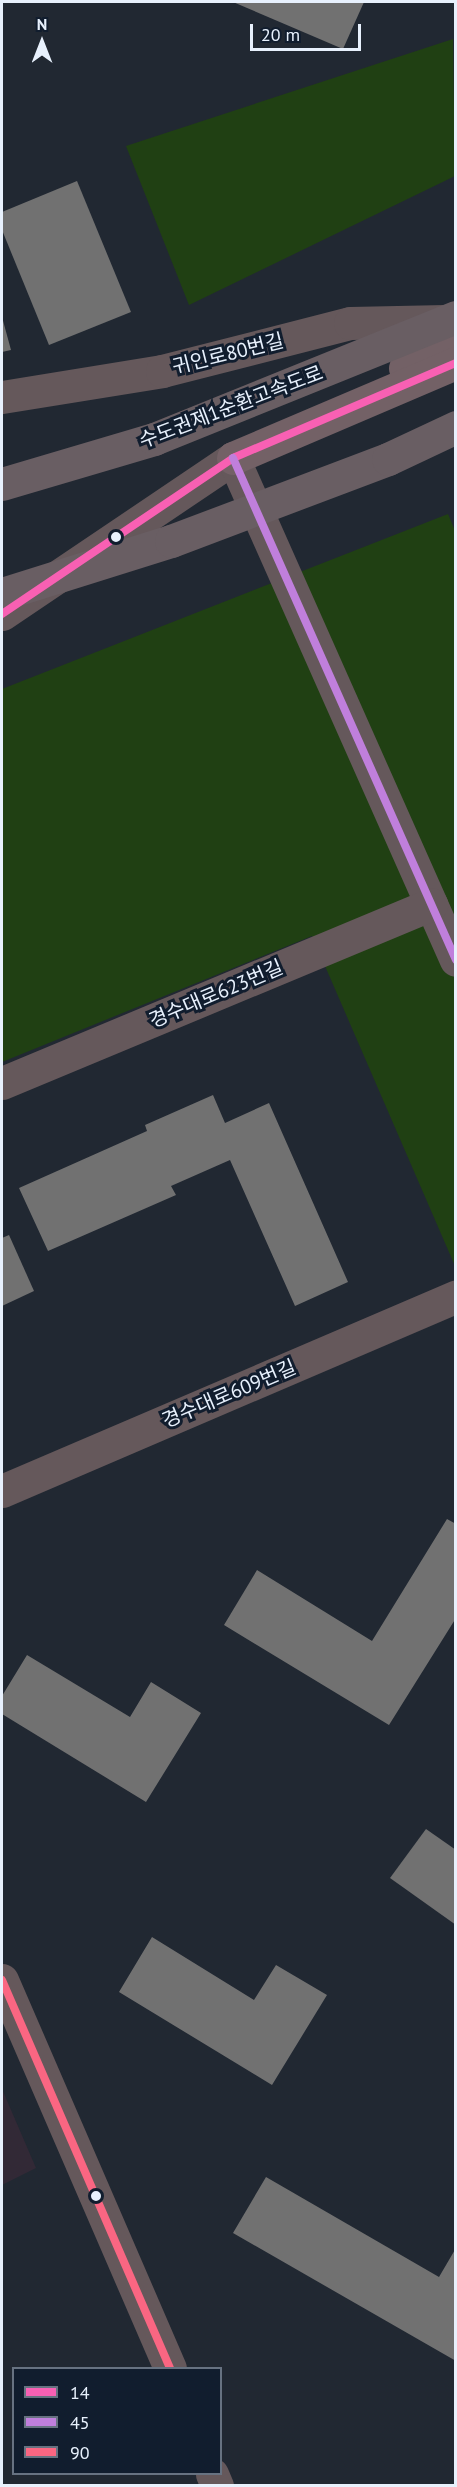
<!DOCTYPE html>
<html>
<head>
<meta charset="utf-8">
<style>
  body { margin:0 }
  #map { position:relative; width:457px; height:2487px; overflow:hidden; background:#212832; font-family:"PT Sans","Noto Sans KR",sans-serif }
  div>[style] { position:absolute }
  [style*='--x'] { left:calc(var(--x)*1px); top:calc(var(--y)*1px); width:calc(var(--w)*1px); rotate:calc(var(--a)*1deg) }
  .education>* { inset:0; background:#322936 }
  .green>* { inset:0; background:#204013 }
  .building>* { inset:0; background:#717171 }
  .street>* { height:33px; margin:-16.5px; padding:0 16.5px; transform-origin:16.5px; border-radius:16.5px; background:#65585b }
  .secondary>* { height:33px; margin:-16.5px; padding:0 16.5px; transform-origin:16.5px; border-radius:16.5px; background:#736166 }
  .highway-bridge>* { height:33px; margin:-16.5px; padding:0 16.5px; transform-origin:16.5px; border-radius:16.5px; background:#695e63 }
  .bus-1>* { height:8px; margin:-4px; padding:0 4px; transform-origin:4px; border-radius:4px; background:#f860b3 }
  .bus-2>* { height:8px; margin:-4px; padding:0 4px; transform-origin:4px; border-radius:4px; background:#c07fdc }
  .bus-3>* { height:8px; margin:-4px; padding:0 4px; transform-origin:4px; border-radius:4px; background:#fa6682 }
  .dots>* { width:16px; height:16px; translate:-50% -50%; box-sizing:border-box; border:3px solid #111d2e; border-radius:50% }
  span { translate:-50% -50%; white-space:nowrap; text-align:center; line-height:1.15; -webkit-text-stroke:6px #111d2e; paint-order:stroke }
  .street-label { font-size:20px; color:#e8f1fd }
  .frame { position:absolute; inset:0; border:3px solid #e8f1fd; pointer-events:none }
  .legend { position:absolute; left:12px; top:2367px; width:210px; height:108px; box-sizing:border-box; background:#111d2e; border:2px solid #677281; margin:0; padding:8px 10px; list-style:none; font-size:18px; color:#e8f1fd }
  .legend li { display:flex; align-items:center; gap:12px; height:30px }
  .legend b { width:30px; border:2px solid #677281 }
  .north { position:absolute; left:12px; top:12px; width:60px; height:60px; -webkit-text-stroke:4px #111d2e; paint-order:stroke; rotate:0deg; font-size:16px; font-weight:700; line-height:24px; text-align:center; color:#e8f1fd }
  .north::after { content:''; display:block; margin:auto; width:21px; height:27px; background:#e8f1fd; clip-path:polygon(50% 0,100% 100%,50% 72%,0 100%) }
  .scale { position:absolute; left:250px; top:24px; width:111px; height:27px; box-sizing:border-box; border:3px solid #e8f1fd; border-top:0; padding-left:8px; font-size:18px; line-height:21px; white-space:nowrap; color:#e8f1fd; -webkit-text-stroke:4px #111d2e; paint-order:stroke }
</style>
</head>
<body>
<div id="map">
  <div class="education">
    <i style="clip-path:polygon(2px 2089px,36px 2168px,2px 2185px)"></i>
  </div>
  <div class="green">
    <i style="clip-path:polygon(453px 39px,455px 176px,189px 305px,126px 146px)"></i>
    <i style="clip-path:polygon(448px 514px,456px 533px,455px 1266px,312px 936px,2px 1062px,2px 689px)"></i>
  </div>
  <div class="building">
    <i style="clip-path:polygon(233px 2px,364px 2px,343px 49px)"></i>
    <i style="clip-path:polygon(77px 181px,131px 312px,49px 345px,2px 230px,2px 212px)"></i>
    <i style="clip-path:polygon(2px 317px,11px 350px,2px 352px)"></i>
    <i style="clip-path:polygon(213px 1095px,225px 1123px,269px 1103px,348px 1282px,295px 1306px,230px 1160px,171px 1186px,176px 1195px,48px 1251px,19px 1188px,147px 1131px,145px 1125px)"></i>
    <i style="clip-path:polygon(9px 1235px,34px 1291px,2px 1306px,2px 1238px)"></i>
    <i style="clip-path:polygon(447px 1519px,456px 1524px,456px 1618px,389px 1725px,224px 1625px,257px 1570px,372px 1641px)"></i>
    <i style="clip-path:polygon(27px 1655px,130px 1717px,151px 1682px,201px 1713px,146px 1802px,2px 1714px,2px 1696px)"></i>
    <i style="clip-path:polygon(426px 1829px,456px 1850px,456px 1925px,390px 1878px)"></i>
    <i style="clip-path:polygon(152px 1937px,254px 2000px,276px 1965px,327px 1995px,272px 2085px,119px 1992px)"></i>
    <i style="clip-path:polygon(266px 2177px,439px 2277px,456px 2248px,456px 2361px,233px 2233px)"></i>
  </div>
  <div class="street">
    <i style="--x:2;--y:397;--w:162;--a:-9.2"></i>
    <i style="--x:162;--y:371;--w:194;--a:-14.3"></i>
    <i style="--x:350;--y:323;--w:95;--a:-1.2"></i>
    <i style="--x:2;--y:614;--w:279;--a:-34"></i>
    <i style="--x:233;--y:458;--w:549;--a:66.05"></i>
    <i style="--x:2;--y:1083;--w:465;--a:-22.6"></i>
    <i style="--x:2;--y:1491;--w:494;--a:-23.2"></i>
    <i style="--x:2;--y:1980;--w:423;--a:66.6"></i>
    <i style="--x:212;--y:2474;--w:13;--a:67"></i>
  </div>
  <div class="secondary">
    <i style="--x:405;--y:368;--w:61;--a:-33.7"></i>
    <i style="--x:233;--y:458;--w:242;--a:-23.1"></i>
  </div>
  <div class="highway-bridge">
    <i style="--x:2;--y:484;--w:159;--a:-16.5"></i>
    <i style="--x:154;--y:439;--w:326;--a:-22"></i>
    <i style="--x:2;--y:594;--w:177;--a:-17.4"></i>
    <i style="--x:171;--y:541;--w:232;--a:-20.7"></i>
    <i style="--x:388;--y:459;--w:75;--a:-25.2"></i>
  </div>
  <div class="bus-1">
    <i style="--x:2;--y:614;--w:279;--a:-34"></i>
    <i style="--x:233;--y:458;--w:242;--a:-23.1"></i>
  </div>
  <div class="bus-2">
    <i style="--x:233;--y:458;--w:549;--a:66.05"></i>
  </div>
  <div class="bus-3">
    <i style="--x:2;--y:1980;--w:423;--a:66.6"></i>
  </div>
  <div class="dots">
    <i style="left:116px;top:537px;background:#e8f1fd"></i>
    <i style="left:96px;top:2196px;background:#e8f1fd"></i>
  </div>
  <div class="street-label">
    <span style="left:228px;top:354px;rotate:-14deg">귀인로80번길</span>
    <span style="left:231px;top:407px;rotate:-21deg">수도권제1순환고속도로</span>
    <span style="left:216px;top:994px;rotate:-23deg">경수대로623번길</span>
    <span style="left:229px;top:1394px;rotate:-23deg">경수대로609번길</span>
  </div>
  <div class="frame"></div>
  <ul class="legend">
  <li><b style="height:8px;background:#f860b3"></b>14</li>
  <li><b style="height:8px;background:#c07fdc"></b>45</li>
  <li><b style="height:8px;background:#fa6682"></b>90</li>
  </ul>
  <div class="north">N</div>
  <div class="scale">20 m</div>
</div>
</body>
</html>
